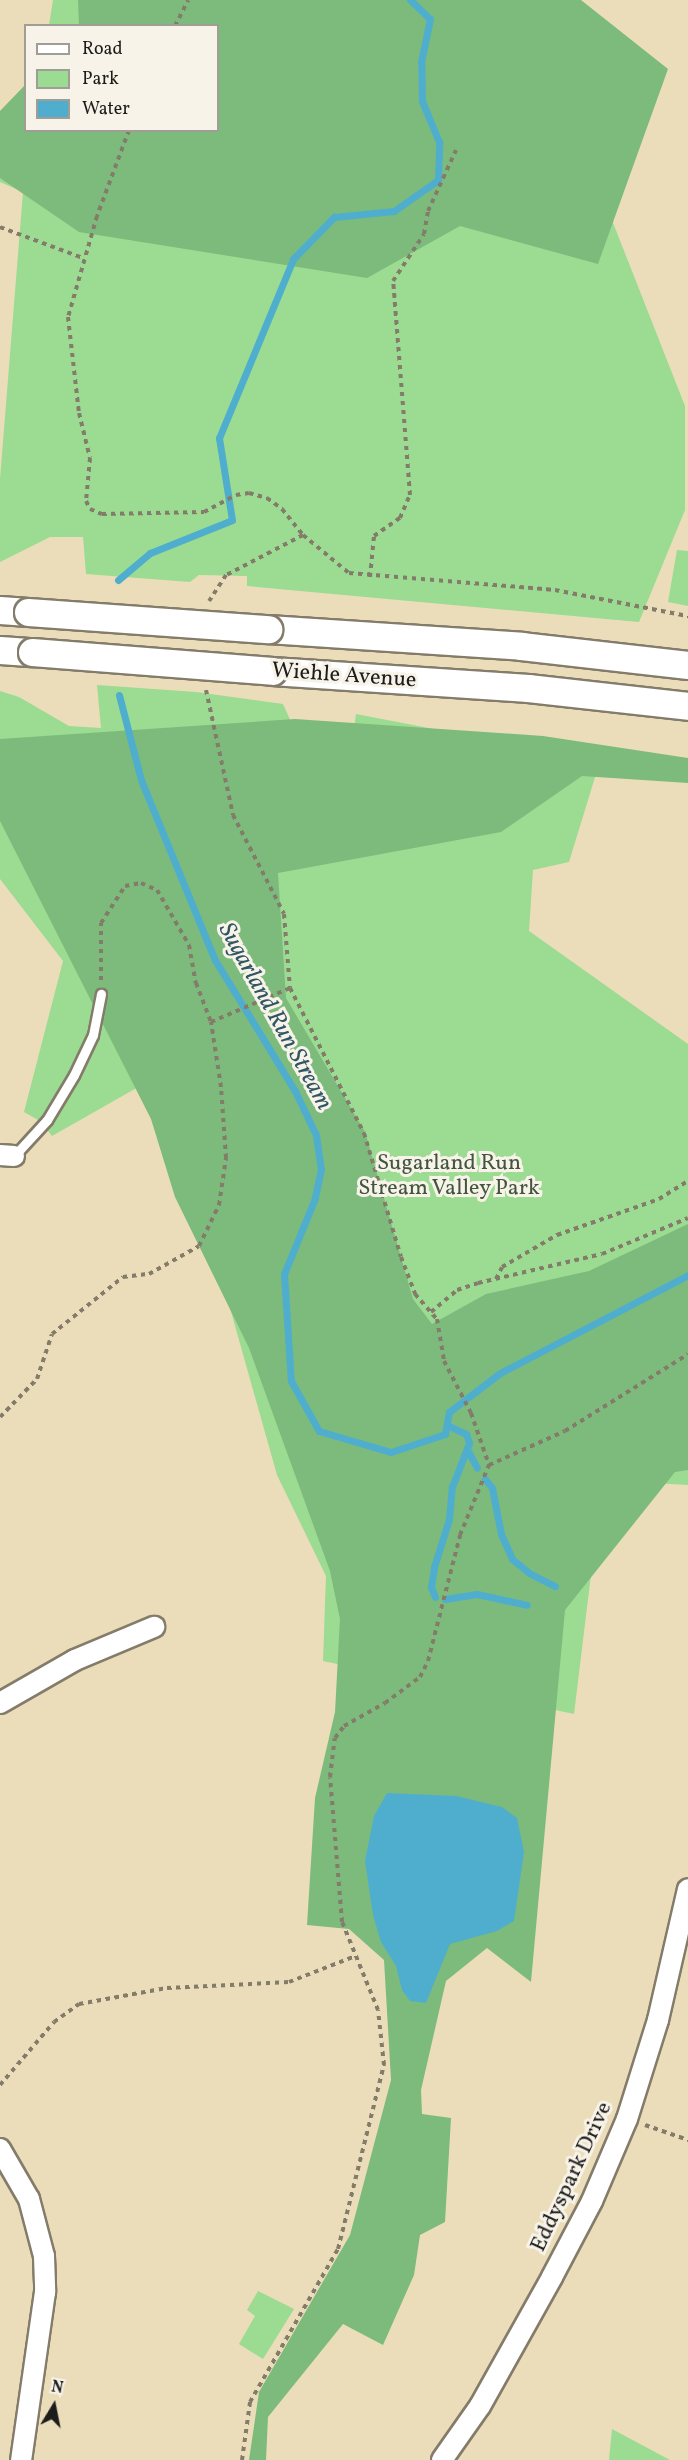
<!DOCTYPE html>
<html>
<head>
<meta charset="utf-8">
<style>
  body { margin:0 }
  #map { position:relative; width:688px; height:2460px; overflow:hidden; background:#ebddb9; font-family:Vollkorn,serif }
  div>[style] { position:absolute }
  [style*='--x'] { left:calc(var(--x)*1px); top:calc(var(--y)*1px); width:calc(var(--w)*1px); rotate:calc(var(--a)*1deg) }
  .green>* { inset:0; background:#9bdb92 }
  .forest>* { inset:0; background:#7cbb7c }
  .water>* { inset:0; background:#4faece }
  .stream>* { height:7px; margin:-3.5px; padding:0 3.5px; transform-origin:3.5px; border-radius:3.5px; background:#4faece }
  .path>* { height:4px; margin-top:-2px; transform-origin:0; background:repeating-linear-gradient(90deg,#847c6a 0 4.5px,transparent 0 9px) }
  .roads { filter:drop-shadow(2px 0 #847c6a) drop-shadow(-2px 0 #847c6a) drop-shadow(0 2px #847c6a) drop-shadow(0 -2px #847c6a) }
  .service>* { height:9px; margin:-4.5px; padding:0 4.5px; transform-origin:4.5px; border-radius:4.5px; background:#fff }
  .minor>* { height:20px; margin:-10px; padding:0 10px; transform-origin:10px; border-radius:10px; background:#fff }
  .secondary>* { height:27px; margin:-13.5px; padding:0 13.5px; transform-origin:13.5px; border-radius:13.5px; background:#fff }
  .bridges { filter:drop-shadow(2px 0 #847c6a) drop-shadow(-2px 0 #847c6a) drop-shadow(0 2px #847c6a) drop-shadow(0 -2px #847c6a) }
  .secondary-bridge>* { height:27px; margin:-13.5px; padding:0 13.5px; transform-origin:13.5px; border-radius:13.5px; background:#fff }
  span { translate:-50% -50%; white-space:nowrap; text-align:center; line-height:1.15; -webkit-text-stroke:6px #f7f3e8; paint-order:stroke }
  .street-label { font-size:22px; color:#1c1c1c }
  .park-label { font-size:22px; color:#42553f }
  .water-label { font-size:24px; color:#305663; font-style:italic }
  .legend { position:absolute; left:24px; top:24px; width:195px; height:108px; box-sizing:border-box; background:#f7f3e8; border:2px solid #9f9d96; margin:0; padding:8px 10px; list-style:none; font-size:18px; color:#1c1c1c }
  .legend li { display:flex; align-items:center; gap:12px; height:30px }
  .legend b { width:30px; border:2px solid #9f9d96 }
  .north { position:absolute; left:24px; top:2376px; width:60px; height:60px; -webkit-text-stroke:4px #f7f3e8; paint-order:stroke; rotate:10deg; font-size:16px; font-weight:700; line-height:24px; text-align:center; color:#1c1c1c }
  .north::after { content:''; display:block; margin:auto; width:21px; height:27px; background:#1c1c1c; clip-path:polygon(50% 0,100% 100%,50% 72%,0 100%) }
</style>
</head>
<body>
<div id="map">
  <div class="green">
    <i style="clip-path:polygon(53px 0,533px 0,597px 182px,685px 406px,685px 510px,639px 622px,247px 586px,247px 576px,199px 575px,190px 582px,86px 574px,83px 537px,50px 537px,0 562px,0 479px,23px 192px,0 182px,0 128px,218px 130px,218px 26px,49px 25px)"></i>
    <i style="clip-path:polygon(677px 550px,688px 551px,688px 606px,668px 602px)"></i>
    <i style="clip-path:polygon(97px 685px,196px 692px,283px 704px,298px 737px,352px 742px,356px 714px,600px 761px,569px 862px,533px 870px,529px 931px,688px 1044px,688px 1485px,616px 1481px,595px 1542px,574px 1714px,323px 1661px,326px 1576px,277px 1475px,219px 1269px,177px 1065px,52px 1136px,40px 1121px,24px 1112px,63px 961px,0 879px,0 691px,19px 697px,69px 726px,101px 728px)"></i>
    <i style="clip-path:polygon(258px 2291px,294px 2309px,263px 2359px,239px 2344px,255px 2316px,247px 2310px)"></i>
    <i style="clip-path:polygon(612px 2429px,670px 2460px,609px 2460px)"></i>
  </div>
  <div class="forest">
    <i style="clip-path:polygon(78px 0,581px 0,668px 69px,598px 264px,460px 226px,367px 278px,79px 232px,0 178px,0 111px,25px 85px,26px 130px,218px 130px,218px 26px,79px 25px)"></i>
    <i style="clip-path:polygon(295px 719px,543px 736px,688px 758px,688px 783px,582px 776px,501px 832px,278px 873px,286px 998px,365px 1132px,413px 1299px,432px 1324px,486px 1294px,589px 1271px,688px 1224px,688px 1470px,675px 1472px,565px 1610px,531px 1982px,487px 1948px,446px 1981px,421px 2090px,422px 2114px,451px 2118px,445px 2222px,420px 2235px,414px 2275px,383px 2345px,343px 2324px,268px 2417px,266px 2460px,249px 2460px,259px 2392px,350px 2235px,391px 2080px,384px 1960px,349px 1929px,307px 1925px,315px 1798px,335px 1712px,340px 1619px,330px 1571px,249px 1348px,175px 1197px,151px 1119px,0 821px,0 739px)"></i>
  </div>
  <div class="water">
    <i style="clip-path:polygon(387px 1793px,456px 1796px,502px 1807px,517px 1818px,524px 1852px,514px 1921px,497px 1931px,450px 1944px,426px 2003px,410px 2001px,402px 1990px,396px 1966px,381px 1942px,373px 1915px,365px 1861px,374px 1816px)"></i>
  </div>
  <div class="stream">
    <i style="--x:118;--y:580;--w:42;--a:-40.2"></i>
    <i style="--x:150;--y:553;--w:88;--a:-21.9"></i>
    <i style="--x:232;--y:520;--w:83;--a:-99"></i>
    <i style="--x:219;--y:438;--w:194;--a:-67.5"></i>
    <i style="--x:293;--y:259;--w:59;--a:-45.7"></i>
    <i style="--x:334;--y:217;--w:60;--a:-5.7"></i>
    <i style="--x:394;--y:211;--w:54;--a:-35.2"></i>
    <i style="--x:438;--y:180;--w:38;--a:-88"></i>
    <i style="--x:439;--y:142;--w:44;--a:-112.5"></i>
    <i style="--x:422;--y:101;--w:39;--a:-91"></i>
    <i style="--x:421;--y:62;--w:44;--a:-78.2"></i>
    <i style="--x:430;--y:19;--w:28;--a:-136"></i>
    <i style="--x:119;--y:695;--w:88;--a:75.5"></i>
    <i style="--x:141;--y:780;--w:195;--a:67.7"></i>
    <i style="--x:215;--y:960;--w:153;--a:58.6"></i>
    <i style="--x:295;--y:1091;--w:49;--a:64.5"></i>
    <i style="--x:316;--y:1135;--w:34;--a:82"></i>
    <i style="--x:321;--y:1169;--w:30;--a:102"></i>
    <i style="--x:315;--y:1198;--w:82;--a:112.2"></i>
    <i style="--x:284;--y:1274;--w:107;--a:86.3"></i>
    <i style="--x:291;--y:1381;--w:57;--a:60.8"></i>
    <i style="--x:319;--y:1431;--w:75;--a:16.3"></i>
    <i style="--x:391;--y:1452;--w:57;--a:-18.4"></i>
    <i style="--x:445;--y:1434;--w:22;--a:-80"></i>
    <i style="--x:449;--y:1412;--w:64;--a:-37.4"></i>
    <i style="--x:500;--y:1373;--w:212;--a:-27.5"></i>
    <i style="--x:467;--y:1449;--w:21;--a:62"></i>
    <i style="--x:485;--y:1479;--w:11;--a:52"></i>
    <i style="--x:492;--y:1488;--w:47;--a:78.9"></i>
    <i style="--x:501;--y:1534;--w:27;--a:66"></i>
    <i style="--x:512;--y:1559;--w:22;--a:39"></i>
    <i style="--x:529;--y:1573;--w:29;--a:27"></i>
    <i style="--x:435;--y:1597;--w:11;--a:-112"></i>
    <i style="--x:431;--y:1587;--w:20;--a:-81"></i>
    <i style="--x:434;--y:1567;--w:50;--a:-72.6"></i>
    <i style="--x:449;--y:1519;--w:32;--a:-85"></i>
    <i style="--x:452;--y:1487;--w:47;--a:-68.9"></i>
    <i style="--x:469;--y:1443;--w:9;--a:-108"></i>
    <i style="--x:466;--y:1434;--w:21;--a:-155"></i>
    <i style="--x:445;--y:1599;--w:32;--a:-9"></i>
    <i style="--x:477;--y:1594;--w:51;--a:12.4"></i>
  </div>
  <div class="path">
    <i style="--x:175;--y:26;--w:29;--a:-63"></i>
    <i style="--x:129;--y:130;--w:92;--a:110.4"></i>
    <i style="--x:97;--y:216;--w:105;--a:106"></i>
    <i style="--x:68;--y:317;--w:97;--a:83.5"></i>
    <i style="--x:79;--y:413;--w:46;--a:76.3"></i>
    <i style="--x:90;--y:458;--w:43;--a:95.3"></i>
    <i style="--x:86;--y:501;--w:9;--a:63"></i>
    <i style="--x:90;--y:509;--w:13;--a:23"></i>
    <i style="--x:102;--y:514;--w:102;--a:-1.1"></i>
    <i style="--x:204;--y:512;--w:36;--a:-28"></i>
    <i style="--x:236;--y:495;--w:13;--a:-9"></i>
    <i style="--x:249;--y:493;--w:19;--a:16"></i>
    <i style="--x:267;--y:498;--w:19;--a:36"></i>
    <i style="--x:282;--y:509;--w:33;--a:51"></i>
    <i style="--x:303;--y:535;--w:87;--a:152.5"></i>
    <i style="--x:226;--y:575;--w:31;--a:123"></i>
    <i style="--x:0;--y:227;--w:89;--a:20.5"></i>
    <i style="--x:303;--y:535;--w:60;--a:39.6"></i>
    <i style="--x:349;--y:573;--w:207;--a:4.7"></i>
    <i style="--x:555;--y:590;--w:136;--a:11.1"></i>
    <i style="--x:370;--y:577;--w:41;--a:-84.4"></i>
    <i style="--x:374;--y:536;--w:32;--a:-35"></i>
    <i style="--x:400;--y:518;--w:25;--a:-67"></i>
    <i style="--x:410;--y:495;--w:215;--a:-94.5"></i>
    <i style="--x:393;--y:281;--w:56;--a:-56.6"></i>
    <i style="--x:424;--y:234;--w:23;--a:-80"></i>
    <i style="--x:428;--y:211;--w:67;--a:-65.3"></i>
    <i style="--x:206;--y:690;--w:128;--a:77.8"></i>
    <i style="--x:233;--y:815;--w:111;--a:62.7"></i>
    <i style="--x:284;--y:914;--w:74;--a:85.4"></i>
    <i style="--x:290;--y:988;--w:163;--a:63"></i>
    <i style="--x:364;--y:1133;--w:129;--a:73.4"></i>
    <i style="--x:401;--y:1257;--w:40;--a:69"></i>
    <i style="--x:415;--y:1294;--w:33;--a:49"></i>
    <i style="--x:437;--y:1319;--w:43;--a:80.5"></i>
    <i style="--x:444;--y:1361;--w:59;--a:62.6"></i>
    <i style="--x:471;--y:1413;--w:55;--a:70.9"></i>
    <i style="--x:489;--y:1465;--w:83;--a:-24.1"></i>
    <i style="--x:565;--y:1431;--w:145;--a:-32"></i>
    <i style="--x:101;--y:980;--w:57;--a:-90"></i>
    <i style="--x:101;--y:923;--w:44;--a:-57"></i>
    <i style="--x:125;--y:886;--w:16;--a:-11"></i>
    <i style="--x:141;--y:883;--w:17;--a:24"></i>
    <i style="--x:157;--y:890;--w:64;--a:59.8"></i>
    <i style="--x:189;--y:945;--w:39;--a:80"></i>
    <i style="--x:196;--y:983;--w:42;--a:69"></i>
    <i style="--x:211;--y:1022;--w:86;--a:-23.3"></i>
    <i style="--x:496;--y:1279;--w:13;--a:-63"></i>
    <i style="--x:502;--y:1267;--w:64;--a:-30.2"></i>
    <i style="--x:557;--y:1235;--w:108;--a:-19.4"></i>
    <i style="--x:659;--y:1199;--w:34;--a:-32"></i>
    <i style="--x:431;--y:1312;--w:34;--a:-40"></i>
    <i style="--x:457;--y:1290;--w:22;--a:-18"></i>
    <i style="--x:478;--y:1283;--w:127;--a:-13.2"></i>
    <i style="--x:602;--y:1254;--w:93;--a:-22.7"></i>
    <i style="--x:0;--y:1417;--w:53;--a:-45.8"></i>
    <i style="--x:37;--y:1379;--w:47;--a:-71.6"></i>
    <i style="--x:52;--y:1334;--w:91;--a:-38.8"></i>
    <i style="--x:123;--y:1277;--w:26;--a:-7"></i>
    <i style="--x:149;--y:1274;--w:57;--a:-29.2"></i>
    <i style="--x:199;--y:1246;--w:46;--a:-64"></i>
    <i style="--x:219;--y:1205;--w:48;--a:-81.5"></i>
    <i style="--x:226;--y:1158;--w:71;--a:-94"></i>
    <i style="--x:221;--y:1087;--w:66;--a:-98.7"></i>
    <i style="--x:0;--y:2085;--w:83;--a:-49.4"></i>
    <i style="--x:54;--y:2022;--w:31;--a:-36"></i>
    <i style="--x:79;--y:2004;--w:89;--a:-10.3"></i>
    <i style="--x:167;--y:1988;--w:122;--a:-2.8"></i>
    <i style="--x:289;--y:1982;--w:69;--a:-21.3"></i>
    <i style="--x:645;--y:2125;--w:46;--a:19.2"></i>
    <i style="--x:242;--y:2460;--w:59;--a:-82.1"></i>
    <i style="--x:250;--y:2402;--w:177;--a:-60.1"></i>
    <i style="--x:338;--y:2249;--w:190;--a:-76"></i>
    <i style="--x:384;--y:2065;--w:55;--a:-96.2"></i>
    <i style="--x:378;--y:2010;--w:95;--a:-112.2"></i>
    <i style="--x:342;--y:1922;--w:145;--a:-94.7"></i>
    <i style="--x:330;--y:1777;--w:39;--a:-83"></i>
    <i style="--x:335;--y:1738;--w:15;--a:-53"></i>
    <i style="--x:344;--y:1726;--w:47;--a:-29.3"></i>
    <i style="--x:385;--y:1703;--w:44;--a:-36.6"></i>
    <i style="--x:420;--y:1677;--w:18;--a:-63"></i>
    <i style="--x:428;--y:1661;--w:130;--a:-75.7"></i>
    <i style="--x:460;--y:1535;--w:76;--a:-67.5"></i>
  </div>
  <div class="roads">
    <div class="service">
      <i style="--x:14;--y:1156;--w:49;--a:-47.5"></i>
      <i style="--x:47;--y:1120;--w:52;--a:-59"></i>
      <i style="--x:74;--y:1075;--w:44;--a:-64.6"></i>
      <i style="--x:93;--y:1035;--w:42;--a:-79"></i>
    </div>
    <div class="minor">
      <i style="--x:0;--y:1155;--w:14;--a:4"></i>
      <i style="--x:0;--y:1703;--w:86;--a:-29.8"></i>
      <i style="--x:75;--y:1660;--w:86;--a:-22.7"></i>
      <i style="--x:0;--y:2149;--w:58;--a:59.9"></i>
      <i style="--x:29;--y:2199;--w:59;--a:75.3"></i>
      <i style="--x:44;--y:2256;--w:36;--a:88"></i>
      <i style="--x:45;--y:2292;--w:170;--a:98.1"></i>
      <i style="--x:442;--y:2460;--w:66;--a:-54.9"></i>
      <i style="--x:480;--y:2406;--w:148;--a:-60.8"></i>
      <i style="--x:552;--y:2277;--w:86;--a:-62.2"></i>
      <i style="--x:592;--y:2201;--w:89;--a:-66.9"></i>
      <i style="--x:627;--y:2119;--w:104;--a:-72.6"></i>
      <i style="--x:658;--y:2020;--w:134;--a:-77.1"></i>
    </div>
    <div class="secondary">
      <i style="--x:0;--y:610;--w:28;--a:4"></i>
      <i style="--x:268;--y:629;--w:254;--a:3.8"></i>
      <i style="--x:521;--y:646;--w:168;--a:6.5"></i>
      <i style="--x:0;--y:650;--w:32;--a:4"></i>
      <i style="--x:272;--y:671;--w:257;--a:3.8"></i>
      <i style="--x:528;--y:688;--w:161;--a:6.4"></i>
    </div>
  </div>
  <div class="bridges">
    <div class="secondary-bridge">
      <i style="--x:28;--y:612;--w:241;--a:4.1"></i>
      <i style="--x:32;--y:652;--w:241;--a:4.5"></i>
    </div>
  </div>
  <div class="street-label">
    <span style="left:344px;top:676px;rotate:4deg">Wiehle Avenue</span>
    <span style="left:572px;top:2177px;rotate:-65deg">Eddyspark Drive</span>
  </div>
  <div class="park-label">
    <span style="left:449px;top:1176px">Sugarland Run<br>Stream Valley Park</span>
  </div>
  <div class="water-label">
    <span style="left:274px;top:1017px;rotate:61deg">Sugarland Run Stream</span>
  </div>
  <ul class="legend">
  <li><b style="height:8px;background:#fff"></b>Road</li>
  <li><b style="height:16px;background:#9bdb92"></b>Park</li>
  <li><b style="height:16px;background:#4faece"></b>Water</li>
  </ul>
  <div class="north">N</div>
</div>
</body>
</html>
